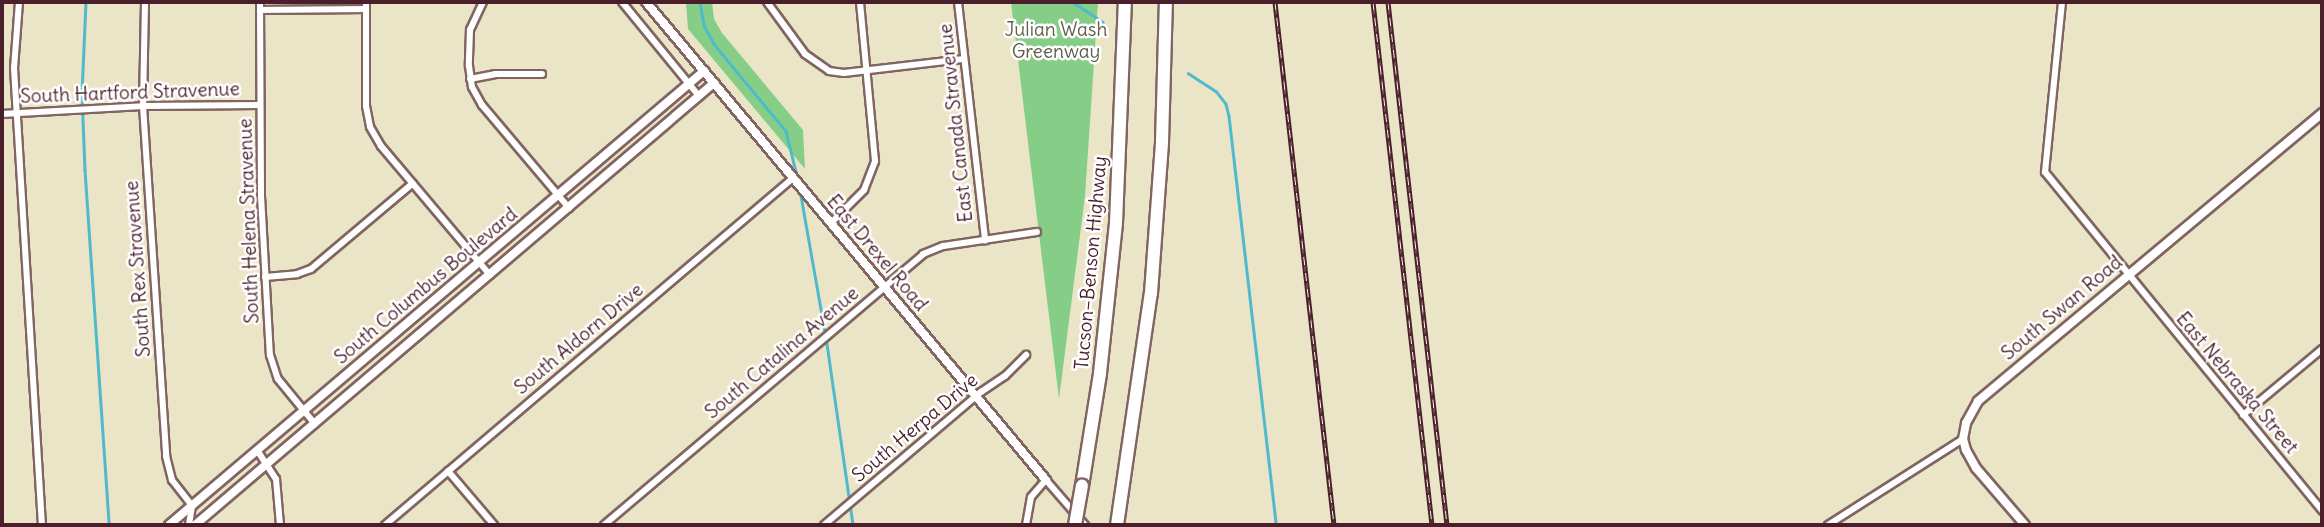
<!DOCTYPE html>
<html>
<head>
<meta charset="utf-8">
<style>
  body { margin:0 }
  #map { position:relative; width:2324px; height:527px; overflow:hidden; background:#ebe5c7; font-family:Delius,sans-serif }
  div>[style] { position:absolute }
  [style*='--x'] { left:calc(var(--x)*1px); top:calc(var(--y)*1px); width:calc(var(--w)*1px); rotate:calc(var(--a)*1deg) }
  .green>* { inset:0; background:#86cd88 }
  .stream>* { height:2.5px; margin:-1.25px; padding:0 1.25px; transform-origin:1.25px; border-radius:1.25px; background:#4fbbca }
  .roads { filter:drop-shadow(2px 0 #826462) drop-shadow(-2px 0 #826462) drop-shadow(0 2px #826462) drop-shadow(0 -2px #826462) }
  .minor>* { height:6px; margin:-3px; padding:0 3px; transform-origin:3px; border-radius:3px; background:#fff }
  .tertiary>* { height:8px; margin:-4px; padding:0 4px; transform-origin:4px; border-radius:4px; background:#fff }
  .motorway>* { height:12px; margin:-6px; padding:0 6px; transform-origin:6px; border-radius:6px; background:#fff }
  .rail>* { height:5px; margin-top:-2.5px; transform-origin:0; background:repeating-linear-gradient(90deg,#fff 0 8px,#4a1f2b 0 16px); box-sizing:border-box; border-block:2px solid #4a1f2b }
  .bridges { filter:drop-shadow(2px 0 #826462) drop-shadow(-2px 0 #826462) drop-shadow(0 2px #826462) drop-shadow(0 -2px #826462) }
  .motorway-bridge>* { height:12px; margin:-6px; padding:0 6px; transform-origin:6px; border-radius:6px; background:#fff }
  span { translate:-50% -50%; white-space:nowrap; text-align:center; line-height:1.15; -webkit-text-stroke:5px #fff; paint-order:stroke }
  .park-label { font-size:19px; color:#5f5c4c }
  .street-label { font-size:19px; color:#4a1f2b }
  .frame { position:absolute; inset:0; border:4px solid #4a1f2b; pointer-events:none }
</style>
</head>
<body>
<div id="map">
  <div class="green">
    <i style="clip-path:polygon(686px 2px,712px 2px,714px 19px,722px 33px,803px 130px,805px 169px,688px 29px)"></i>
    <i style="clip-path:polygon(1011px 2px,1098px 2px,1085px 196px,1059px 399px)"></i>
  </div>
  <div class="stream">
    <i style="--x:86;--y:2;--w:93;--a:92.5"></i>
    <i style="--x:82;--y:95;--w:75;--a:87.7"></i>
    <i style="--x:85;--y:170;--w:356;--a:86.1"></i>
    <i style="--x:700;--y:2;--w:23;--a:80"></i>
    <i style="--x:704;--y:25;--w:21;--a:62"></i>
    <i style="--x:714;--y:44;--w:113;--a:50.4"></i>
    <i style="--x:786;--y:131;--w:50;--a:76.2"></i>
    <i style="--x:1073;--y:2;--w:36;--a:34"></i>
    <i style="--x:1188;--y:73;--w:33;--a:33"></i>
    <i style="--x:1216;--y:91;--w:16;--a:52"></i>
    <i style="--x:1226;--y:104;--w:12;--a:76"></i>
    <i style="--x:1229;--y:116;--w:412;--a:83.4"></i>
    <i style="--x:800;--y:190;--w:149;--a:80"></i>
    <i style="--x:826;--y:337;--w:190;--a:81.8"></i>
  </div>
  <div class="roads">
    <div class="minor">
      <i style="--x:19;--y:2;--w:66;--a:94.3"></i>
      <i style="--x:14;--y:68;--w:458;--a:86.5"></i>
      <i style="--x:145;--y:2;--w:104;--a:91.1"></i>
      <i style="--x:143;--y:106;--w:351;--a:86.2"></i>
      <i style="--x:166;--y:456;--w:25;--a:76"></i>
      <i style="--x:172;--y:480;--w:33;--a:52"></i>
      <i style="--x:192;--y:506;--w:19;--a:99"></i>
      <i style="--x:260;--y:2;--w:194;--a:89.7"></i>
      <i style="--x:261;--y:196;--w:159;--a:86.8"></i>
      <i style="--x:270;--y:355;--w:25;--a:72"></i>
      <i style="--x:278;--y:379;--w:58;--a:50.6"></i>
      <i style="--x:366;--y:2;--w:104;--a:90"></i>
      <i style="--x:366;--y:106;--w:21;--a:79"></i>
      <i style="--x:370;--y:127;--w:22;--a:60"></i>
      <i style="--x:381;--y:146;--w:169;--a:49.8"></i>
      <i style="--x:483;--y:2;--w:31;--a:115"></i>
      <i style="--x:470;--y:30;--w:36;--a:92"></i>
      <i style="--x:469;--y:66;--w:21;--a:82"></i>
      <i style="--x:472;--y:87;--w:21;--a:61"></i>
      <i style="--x:482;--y:105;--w:135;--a:49.8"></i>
      <i style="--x:622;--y:2;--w:122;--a:50.7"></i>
      <i style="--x:767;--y:2;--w:64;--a:53.8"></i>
      <i style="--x:805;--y:54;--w:29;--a:35"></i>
      <i style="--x:829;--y:71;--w:15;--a:8"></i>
      <i style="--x:844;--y:73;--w:121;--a:-6.7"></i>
      <i style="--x:958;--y:2;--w:240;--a:83.5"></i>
      <i style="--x:2062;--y:2;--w:171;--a:95.7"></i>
      <i style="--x:2045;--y:172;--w:438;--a:50.7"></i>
      <i style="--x:260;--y:10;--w:106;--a:-0.5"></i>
      <i style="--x:470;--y:79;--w:25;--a:-11"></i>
      <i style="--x:495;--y:74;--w:47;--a:0"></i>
      <i style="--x:2;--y:114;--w:141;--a:-3.2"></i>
      <i style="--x:143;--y:106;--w:117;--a:-0.5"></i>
      <i style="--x:831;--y:223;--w:47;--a:-45"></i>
      <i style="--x:864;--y:190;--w:31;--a:-69"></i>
      <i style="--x:875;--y:161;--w:160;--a:-95.4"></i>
      <i style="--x:265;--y:277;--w:32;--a:-5"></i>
      <i style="--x:297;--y:274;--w:15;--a:-20"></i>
      <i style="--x:311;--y:269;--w:133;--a:-40.1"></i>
      <i style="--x:2243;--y:415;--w:103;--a:-39.9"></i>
      <i style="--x:257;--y:450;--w:35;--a:57"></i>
      <i style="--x:276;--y:479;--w:46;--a:85"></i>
      <i style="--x:448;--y:471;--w:71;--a:49.6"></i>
      <i style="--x:385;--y:525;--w:536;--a:-40.38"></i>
      <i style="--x:604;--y:525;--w:419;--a:-40.3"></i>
      <i style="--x:923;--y:254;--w:22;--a:-22"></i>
      <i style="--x:943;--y:246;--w:95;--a:-8.5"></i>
      <i style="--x:824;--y:525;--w:206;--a:-40.3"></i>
      <i style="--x:981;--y:392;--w:29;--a:-34"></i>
      <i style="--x:1005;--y:376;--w:30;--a:-45"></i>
      <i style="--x:1026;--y:525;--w:28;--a:-80"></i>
      <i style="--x:1031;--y:497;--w:23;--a:-49"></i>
      <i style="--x:1046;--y:480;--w:60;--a:49.1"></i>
      <i style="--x:1828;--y:525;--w:160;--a:-32.5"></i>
    </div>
    <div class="tertiary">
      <i style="--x:646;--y:2;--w:623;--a:50.08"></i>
      <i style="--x:169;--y:525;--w:702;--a:-40.32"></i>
      <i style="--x:195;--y:525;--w:682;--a:-40.42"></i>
      <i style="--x:2025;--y:525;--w:75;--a:-130.7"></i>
      <i style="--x:1976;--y:468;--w:21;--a:-119"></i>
      <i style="--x:1966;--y:450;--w:11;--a:-105"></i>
      <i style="--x:1963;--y:439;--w:16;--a:-79"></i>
      <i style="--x:1966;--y:423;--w:25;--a:-61"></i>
      <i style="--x:1978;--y:401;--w:449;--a:-39.9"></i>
    </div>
    <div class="motorway">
      <i style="--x:1082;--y:486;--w:114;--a:-80.9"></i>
      <i style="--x:1100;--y:373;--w:151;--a:-83.9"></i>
      <i style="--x:1116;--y:223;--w:221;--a:-87.7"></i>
      <i style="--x:1117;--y:525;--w:234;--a:-81.7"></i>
      <i style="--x:1151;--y:293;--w:151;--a:-85.8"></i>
      <i style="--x:1162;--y:142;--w:140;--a:-88.4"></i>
    </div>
  </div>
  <div class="rail">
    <i style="--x:1275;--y:2;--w:526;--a:83.56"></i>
    <i style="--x:1373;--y:2;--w:526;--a:83.56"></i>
    <i style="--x:1388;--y:2;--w:526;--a:83.56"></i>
  </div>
  <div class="bridges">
    <div class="motorway-bridge">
      <i style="--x:1075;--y:525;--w:40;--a:-80"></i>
    </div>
  </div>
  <div class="park-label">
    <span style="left:1056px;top:41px">Julian Wash<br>Greenway</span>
  </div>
  <div class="street-label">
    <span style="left:130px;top:93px;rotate:-2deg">South Hartford Stravenue</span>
    <span style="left:956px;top:123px;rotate:-96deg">East Canada Stravenue</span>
    <span style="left:249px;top:221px;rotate:-92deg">South Helena Stravenue</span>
    <span style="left:877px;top:253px;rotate:50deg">East Drexel Road</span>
    <span style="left:1091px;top:263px;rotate:-85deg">Tucson–Benson Highway</span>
    <span style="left:138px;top:269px;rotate:-94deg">South Rex Stravenue</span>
    <span style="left:426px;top:286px;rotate:-40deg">South Columbus Boulevard</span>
    <span style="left:2062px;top:308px;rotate:-40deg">South Swan Road</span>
    <span style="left:579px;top:339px;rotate:-40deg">South Aldorn Drive</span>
    <span style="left:782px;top:353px;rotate:-40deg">South Catalina Avenue</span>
    <span style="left:2237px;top:383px;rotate:50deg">East Nebraska Street</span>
    <span style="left:915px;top:428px;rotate:-40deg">South Herpa Drive</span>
  </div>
  <div class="frame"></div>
</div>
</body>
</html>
